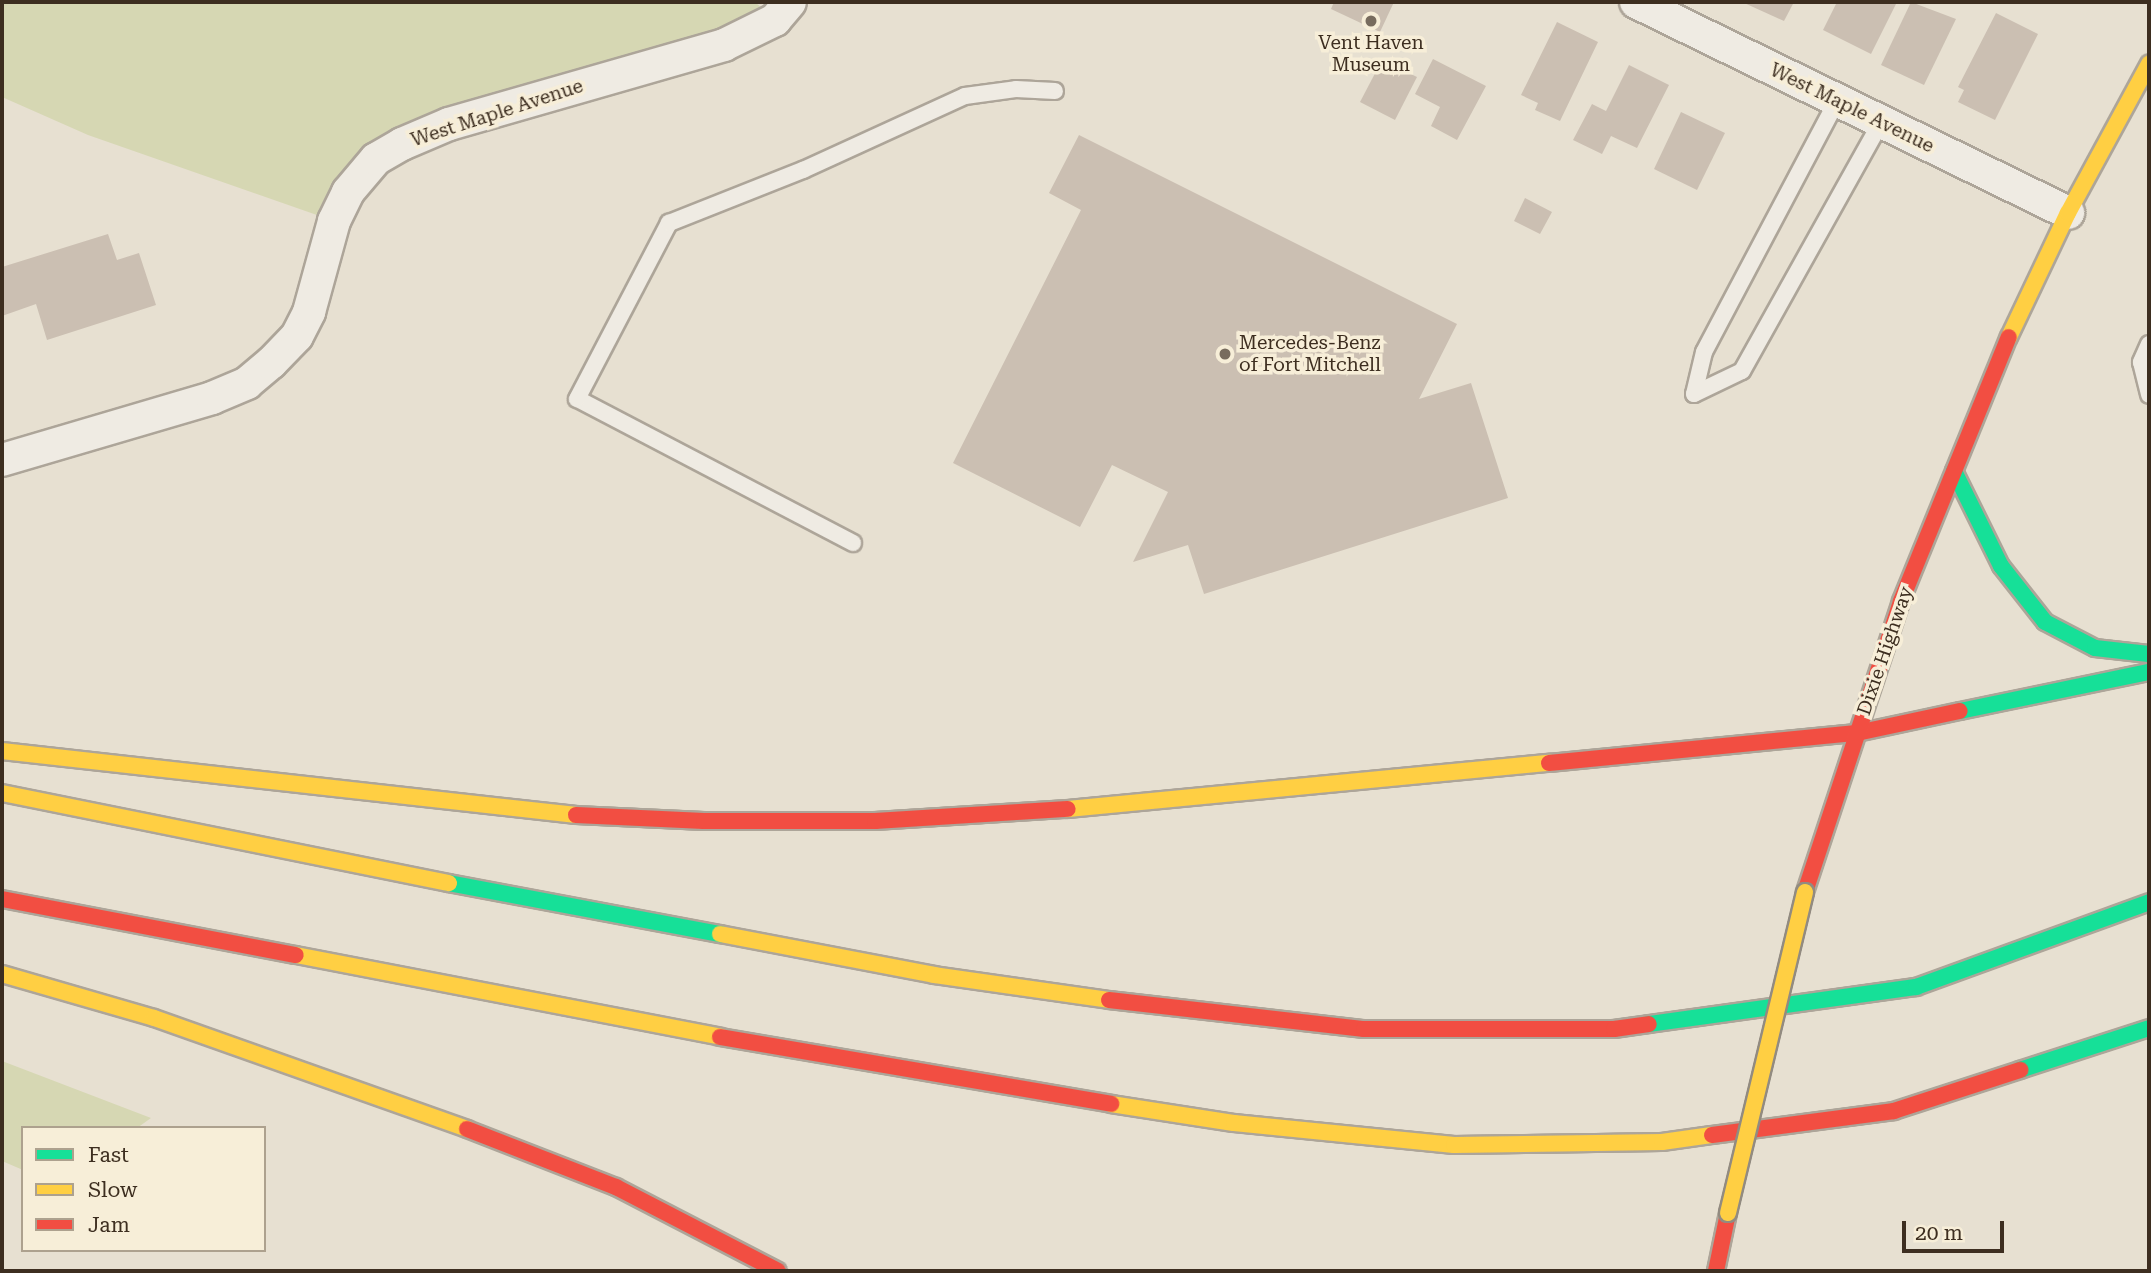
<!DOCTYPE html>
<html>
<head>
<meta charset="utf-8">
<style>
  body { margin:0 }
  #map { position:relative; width:2151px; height:1273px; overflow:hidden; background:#e7e0d1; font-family:"Roboto Serif",serif }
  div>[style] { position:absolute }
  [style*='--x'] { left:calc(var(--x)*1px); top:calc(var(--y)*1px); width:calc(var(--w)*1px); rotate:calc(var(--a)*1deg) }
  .green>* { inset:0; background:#d6d7b3 }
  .building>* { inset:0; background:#cbbfb2 }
  .roads { filter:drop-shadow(2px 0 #ada599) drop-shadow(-2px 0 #ada599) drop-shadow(0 2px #ada599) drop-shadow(0 -2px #ada599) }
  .lane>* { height:16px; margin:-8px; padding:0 8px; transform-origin:8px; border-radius:8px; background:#efebe3 }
  .street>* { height:32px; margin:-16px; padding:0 16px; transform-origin:16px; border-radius:16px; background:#efebe3 }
  .fast>* { height:16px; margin:-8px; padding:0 8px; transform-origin:8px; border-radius:8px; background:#16e098 }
  .slow>* { height:16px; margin:-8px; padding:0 8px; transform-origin:8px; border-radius:8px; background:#ffcf43 }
  .jam>* { height:16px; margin:-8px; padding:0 8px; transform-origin:8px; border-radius:8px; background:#f24e42 }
  .bridges { filter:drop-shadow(2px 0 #928b80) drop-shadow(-2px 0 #928b80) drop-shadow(0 2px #928b80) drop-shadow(0 -2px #928b80) }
  .slow-bridge>* { height:16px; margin:-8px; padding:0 8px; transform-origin:8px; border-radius:8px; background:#ffcf43 }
  .dots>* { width:19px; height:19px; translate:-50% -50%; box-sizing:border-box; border:4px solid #f7eed8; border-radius:50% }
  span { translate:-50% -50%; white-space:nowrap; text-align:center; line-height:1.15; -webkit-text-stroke:7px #f7eed8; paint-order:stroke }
  .poi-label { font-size:19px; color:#3d2e20 }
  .left { translate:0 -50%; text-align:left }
  .street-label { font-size:19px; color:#3d2e20 }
  .frame { position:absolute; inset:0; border:4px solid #3d2e20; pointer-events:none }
  .legend { position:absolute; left:21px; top:1126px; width:245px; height:126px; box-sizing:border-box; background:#f7eed8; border:2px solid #ada18e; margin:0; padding:9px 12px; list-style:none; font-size:21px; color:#3d2e20 }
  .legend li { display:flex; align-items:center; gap:14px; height:35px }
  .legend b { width:35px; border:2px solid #ada18e }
  .scale { position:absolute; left:1902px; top:1221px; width:102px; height:32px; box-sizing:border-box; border:4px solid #3d2e20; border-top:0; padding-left:9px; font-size:21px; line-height:24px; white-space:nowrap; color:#3d2e20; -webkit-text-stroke:5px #f7eed8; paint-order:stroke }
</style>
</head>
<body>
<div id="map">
  <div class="green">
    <i style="clip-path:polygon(2px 2px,755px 2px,775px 20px,402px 144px,334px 221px,88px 135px,2px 97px)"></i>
    <i style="clip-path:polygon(2px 1061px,151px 1118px,137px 1128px,23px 1128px,23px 1170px,2px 1161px)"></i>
  </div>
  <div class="building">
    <i style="clip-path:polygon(1334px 2px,1394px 2px,1380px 32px,1331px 9px)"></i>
    <i style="clip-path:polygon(1742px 2px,1794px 2px,1784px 21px)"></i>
    <i style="clip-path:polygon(1837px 2px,1897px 2px,1871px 54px,1823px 30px)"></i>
    <i style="clip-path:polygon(1911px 2px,1956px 19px,1924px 85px,1881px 65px)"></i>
    <i style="clip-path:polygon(1996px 13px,2038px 34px,1995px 120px,1958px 102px,1964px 90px,1958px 87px)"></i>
    <i style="clip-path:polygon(1557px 22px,1598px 42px,1560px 121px,1535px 110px,1538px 103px,1521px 95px)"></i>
    <i style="clip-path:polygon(1433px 59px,1486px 86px,1457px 140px,1431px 126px,1440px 107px,1415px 94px)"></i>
    <i style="clip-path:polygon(1382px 60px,1417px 77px,1395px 120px,1360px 102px)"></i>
    <i style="clip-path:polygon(1629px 65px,1669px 85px,1637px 148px,1611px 136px,1602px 154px,1573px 140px,1592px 104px,1606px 111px)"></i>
    <i style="clip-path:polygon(1681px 112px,1725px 133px,1697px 190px,1654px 169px)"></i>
    <i style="clip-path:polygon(1079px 135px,1457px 324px,1419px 399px,1471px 383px,1508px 498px,1204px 594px,1188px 545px,1133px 562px,1168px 492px,1112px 465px,1080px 527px,953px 463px,1081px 210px,1049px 193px)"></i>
    <i style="clip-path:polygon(1525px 198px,1552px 212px,1540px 234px,1514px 221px)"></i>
    <i style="clip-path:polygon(108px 234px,117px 260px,139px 253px,156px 305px,47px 340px,36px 304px,2px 316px,2px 267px)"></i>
  </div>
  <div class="roads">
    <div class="lane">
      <i style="--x:2149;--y:344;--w:20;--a:114"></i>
      <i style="--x:2141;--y:362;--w:34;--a:76"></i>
      <i style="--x:1694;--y:394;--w:53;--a:-25.6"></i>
      <i style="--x:1742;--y:371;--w:285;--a:-60.8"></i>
      <i style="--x:1694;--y:394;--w:43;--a:-76.6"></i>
      <i style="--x:1704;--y:352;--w:284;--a:-62.1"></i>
      <i style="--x:853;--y:543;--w:311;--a:-152.4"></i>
      <i style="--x:577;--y:399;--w:199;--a:-62.4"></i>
      <i style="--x:669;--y:223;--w:144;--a:-21.6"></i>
      <i style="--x:803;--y:170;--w:178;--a:-24.6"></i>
      <i style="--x:965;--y:96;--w:51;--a:-7.8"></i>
      <i style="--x:1016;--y:89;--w:39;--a:3"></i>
    </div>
    <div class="street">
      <i style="--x:1636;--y:2;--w:481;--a:26"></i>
      <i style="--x:2;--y:460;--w:219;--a:-16.4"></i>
      <i style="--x:212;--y:398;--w:38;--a:-23"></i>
      <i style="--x:247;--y:383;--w:31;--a:-40"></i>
      <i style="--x:271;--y:363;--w:37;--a:-46"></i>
      <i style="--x:297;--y:336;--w:27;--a:-63"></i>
      <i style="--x:309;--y:312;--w:94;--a:-74.6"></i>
      <i style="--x:334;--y:221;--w:32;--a:-64"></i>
      <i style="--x:348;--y:192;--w:43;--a:-49.7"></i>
      <i style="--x:376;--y:159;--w:30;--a:-30"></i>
      <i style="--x:402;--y:144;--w:51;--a:-23.1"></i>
      <i style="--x:449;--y:124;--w:286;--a:-16"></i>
      <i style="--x:724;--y:45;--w:57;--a:-26.1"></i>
      <i style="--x:775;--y:20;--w:23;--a:-50"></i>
    </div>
    <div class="fast">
      <i style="--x:1954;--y:471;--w:106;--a:63.7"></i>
      <i style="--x:2001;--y:566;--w:71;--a:51.8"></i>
      <i style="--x:2045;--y:622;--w:56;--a:27.5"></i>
      <i style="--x:2095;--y:648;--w:54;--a:6.3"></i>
      <i style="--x:1960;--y:711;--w:193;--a:-11.7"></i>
      <i style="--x:449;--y:883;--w:276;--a:10.7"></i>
      <i style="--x:1649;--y:1024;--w:270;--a:-7.9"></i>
      <i style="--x:1916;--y:987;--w:248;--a:-20"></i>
      <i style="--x:2020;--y:1070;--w:136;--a:-18"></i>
    </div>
    <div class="slow">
      <i style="--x:2009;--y:337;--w:137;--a:-64.6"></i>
      <i style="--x:2068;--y:213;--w:170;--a:-61.5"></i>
      <i style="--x:2;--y:751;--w:578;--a:6.36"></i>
      <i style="--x:2;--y:793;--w:456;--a:11.4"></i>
      <i style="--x:1068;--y:809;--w:483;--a:-5.5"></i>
      <i style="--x:720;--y:934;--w:218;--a:10.8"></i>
      <i style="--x:934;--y:975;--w:177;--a:8.1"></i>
      <i style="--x:296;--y:955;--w:432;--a:10.9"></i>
      <i style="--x:2;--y:974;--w:158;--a:16.1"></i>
      <i style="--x:154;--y:1018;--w:332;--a:19.5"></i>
      <i style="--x:1111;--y:1104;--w:124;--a:8.8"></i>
      <i style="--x:1234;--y:1123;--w:221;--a:5.7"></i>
      <i style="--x:1454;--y:1145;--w:208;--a:-0.8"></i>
      <i style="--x:1662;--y:1142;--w:50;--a:-8"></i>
    </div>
    <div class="jam">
      <i style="--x:1549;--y:763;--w:309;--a:-5.6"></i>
      <i style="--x:1857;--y:733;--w:105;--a:-12.1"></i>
      <i style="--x:576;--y:815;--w:128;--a:2.7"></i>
      <i style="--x:704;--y:821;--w:171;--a:0"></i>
      <i style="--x:875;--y:821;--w:193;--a:-3.6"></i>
      <i style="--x:1805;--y:892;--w:306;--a:-71.7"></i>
      <i style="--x:1901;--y:601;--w:285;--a:-67.8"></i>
      <i style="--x:2;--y:899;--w:299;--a:10.8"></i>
      <i style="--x:1109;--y:1000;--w:257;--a:6.5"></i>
      <i style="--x:1364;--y:1029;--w:250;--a:0"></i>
      <i style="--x:1614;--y:1029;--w:35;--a:-8"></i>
      <i style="--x:720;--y:1037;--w:397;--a:9.7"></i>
      <i style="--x:467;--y:1129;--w:160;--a:21.3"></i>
      <i style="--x:616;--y:1187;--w:182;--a:27.4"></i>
      <i style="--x:1712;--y:1135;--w:184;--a:-7.5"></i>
      <i style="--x:1894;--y:1111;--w:133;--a:-18"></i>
      <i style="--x:1716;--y:1271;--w:59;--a:-78.3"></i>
    </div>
  </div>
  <div class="bridges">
    <div class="slow-bridge">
      <i style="--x:1728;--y:1213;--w:330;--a:-76.5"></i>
    </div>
  </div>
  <div class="dots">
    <i style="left:1371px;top:21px;background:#786c5e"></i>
    <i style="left:1225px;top:354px;background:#786c5e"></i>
  </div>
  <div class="poi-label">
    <span style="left:1371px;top:54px">Vent Haven<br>Museum</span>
    <span class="left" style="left:1239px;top:354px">Mercedes-Benz<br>of Fort Mitchell</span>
  </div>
  <div class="street-label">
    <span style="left:1852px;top:108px;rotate:26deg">West Maple Avenue</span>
    <span style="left:497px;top:113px;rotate:-18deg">West Maple Avenue</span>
    <span style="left:1885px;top:651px;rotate:-71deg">Dixie Highway</span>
  </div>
  <div class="frame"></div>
  <ul class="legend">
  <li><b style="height:9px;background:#16e098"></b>Fast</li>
  <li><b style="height:9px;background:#ffcf43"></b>Slow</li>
  <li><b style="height:9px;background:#f24e42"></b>Jam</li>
  </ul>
  <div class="scale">20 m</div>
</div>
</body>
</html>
